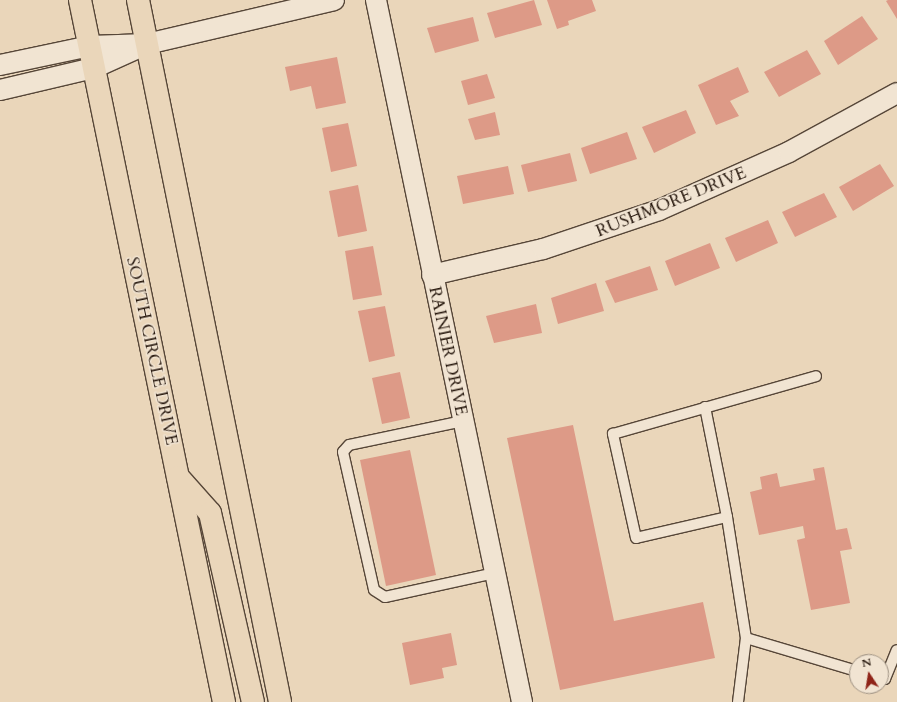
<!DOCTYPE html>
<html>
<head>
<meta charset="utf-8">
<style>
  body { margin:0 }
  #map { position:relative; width:897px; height:702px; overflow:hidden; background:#ead6ba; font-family:Cardo,serif }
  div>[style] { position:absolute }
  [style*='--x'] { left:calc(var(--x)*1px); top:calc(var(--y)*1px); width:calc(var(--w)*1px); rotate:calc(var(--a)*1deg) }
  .building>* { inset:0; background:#dd9a87 }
  .roads { filter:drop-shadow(1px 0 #564638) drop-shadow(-1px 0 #564638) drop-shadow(0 1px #564638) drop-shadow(0 -1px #564638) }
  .service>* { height:10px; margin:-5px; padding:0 5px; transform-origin:5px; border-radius:5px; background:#f1e4d2 }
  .minor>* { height:20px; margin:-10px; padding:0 10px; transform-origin:10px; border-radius:10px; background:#f1e4d2 }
  .primary>* { height:22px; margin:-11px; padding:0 11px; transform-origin:11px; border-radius:11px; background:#ead6ba }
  span { translate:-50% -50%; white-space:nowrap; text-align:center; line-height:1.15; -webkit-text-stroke:3px #f1e4d2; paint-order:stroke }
  .street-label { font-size:17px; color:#25160c }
  .north { position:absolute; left:849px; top:654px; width:40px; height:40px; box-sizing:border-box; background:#f1e4d2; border:1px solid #9f9283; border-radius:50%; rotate:348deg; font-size:11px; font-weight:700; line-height:16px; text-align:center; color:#25160c }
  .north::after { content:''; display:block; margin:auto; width:14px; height:18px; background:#8f2418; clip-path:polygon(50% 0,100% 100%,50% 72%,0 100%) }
</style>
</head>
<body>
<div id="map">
  <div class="building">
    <i style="clip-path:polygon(534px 0,542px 25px,495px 38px,487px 13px)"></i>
    <i style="clip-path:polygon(547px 0,592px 0,596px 11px,568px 21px,569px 25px,557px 29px)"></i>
    <i style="clip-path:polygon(888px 0,897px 0,897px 19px,886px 1px)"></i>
    <i style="clip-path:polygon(862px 16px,878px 39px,838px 65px,824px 41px)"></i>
    <i style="clip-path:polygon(473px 17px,479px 41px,435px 53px,427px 28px)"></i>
    <i style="clip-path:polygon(807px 50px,821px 74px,779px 97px,764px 72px)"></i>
    <i style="clip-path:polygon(337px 57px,346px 103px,316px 109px,311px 86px,290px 91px,285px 67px)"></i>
    <i style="clip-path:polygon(738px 67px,749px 92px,730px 101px,739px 116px,716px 125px,698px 85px)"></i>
    <i style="clip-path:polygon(487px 74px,495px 98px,468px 105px,461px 81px)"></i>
    <i style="clip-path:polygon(686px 110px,696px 133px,654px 153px,642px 127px)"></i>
    <i style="clip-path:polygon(495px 112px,500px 135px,475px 140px,468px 119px)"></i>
    <i style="clip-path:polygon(348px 123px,357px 166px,331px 172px,322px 128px)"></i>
    <i style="clip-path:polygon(627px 132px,637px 159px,590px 174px,581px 148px)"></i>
    <i style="clip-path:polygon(570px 153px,577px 181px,528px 192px,521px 165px)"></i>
    <i style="clip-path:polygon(880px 164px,894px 186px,853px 211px,839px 187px)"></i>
    <i style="clip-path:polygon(508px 166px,514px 194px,463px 204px,457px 176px)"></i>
    <i style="clip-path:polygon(358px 185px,367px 231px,338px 237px,329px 191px)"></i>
    <i style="clip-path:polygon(824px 193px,837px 217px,795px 237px,782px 212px)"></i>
    <i style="clip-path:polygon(768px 220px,778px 243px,736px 262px,725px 238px)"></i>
    <i style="clip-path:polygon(710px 243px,720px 268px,675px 286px,665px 261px)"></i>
    <i style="clip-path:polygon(373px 246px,382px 295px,353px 300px,345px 251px)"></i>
    <i style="clip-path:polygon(650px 266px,658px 290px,615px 303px,605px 281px)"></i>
    <i style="clip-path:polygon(596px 283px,604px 311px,558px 324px,551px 298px)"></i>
    <i style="clip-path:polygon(536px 304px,542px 333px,494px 343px,486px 316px)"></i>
    <i style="clip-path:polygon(385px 306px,395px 356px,369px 362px,358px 311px)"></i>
    <i style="clip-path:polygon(400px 372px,410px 418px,382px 424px,372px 378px)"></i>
    <i style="clip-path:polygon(573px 425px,614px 621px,703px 602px,715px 658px,560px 690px,507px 438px)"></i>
    <i style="clip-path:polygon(410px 450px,436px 575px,386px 586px,360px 460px)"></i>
    <i style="clip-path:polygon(824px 467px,836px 530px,847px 528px,852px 549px,840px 551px,850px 603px,811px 610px,797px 540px,805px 538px,803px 526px,759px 535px,750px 492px,762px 489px,760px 477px,777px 473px,780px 487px,815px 480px,813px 469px)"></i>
    <i style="clip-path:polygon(451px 633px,457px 665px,442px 668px,444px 678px,410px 685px,402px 643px)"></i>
  </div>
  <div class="roads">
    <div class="service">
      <i style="--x:705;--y:407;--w:112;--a:78.7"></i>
      <i style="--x:727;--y:517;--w:122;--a:81.1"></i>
      <i style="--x:746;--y:638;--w:116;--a:16.6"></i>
      <i style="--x:463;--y:421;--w:116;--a:168.1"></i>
      <i style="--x:349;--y:445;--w:9;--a:131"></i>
      <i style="--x:343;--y:452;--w:141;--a:77.3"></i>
      <i style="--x:374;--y:590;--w:13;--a:32"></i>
      <i style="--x:385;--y:597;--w:113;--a:-12.3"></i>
      <i style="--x:727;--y:517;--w:93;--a:167"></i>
      <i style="--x:636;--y:538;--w:107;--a:-102.5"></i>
      <i style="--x:613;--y:434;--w:211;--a:-15.9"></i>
      <i style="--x:881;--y:678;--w:4;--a:14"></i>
      <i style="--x:885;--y:679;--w:31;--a:-68"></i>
      <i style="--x:738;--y:702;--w:64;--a:-82.9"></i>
    </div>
    <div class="minor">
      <i style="--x:376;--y:0;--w:717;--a:78.25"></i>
      <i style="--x:0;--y:65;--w:92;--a:-11.9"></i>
      <i style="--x:90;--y:46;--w:57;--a:-2"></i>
      <i style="--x:147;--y:44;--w:192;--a:-13.2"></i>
      <i style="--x:0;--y:90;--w:97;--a:-13.2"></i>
      <i style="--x:94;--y:68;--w:48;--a:-24.4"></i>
      <i style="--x:432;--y:275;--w:114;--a:-13.2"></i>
      <i style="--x:543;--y:249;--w:122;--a:-18.6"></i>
      <i style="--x:659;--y:210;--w:142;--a:-24"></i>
      <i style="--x:789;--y:152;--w:123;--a:-28.6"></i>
    </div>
    <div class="primary">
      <i style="--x:80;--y:0;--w:717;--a:78.41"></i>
      <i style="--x:138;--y:0;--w:716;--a:78.56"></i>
      <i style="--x:178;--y:477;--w:48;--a:48.4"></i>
      <i style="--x:210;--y:513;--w:194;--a:77.2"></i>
    </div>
  </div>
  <div class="street-label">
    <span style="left:671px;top:202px;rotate:-22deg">RUSHMORE DRIVE</span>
    <span style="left:152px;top:351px;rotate:78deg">SOUTH CIRCLE DRIVE</span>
    <span style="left:448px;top:351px;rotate:78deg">RAINIER DRIVE</span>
  </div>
  <div class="north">N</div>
</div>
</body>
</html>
